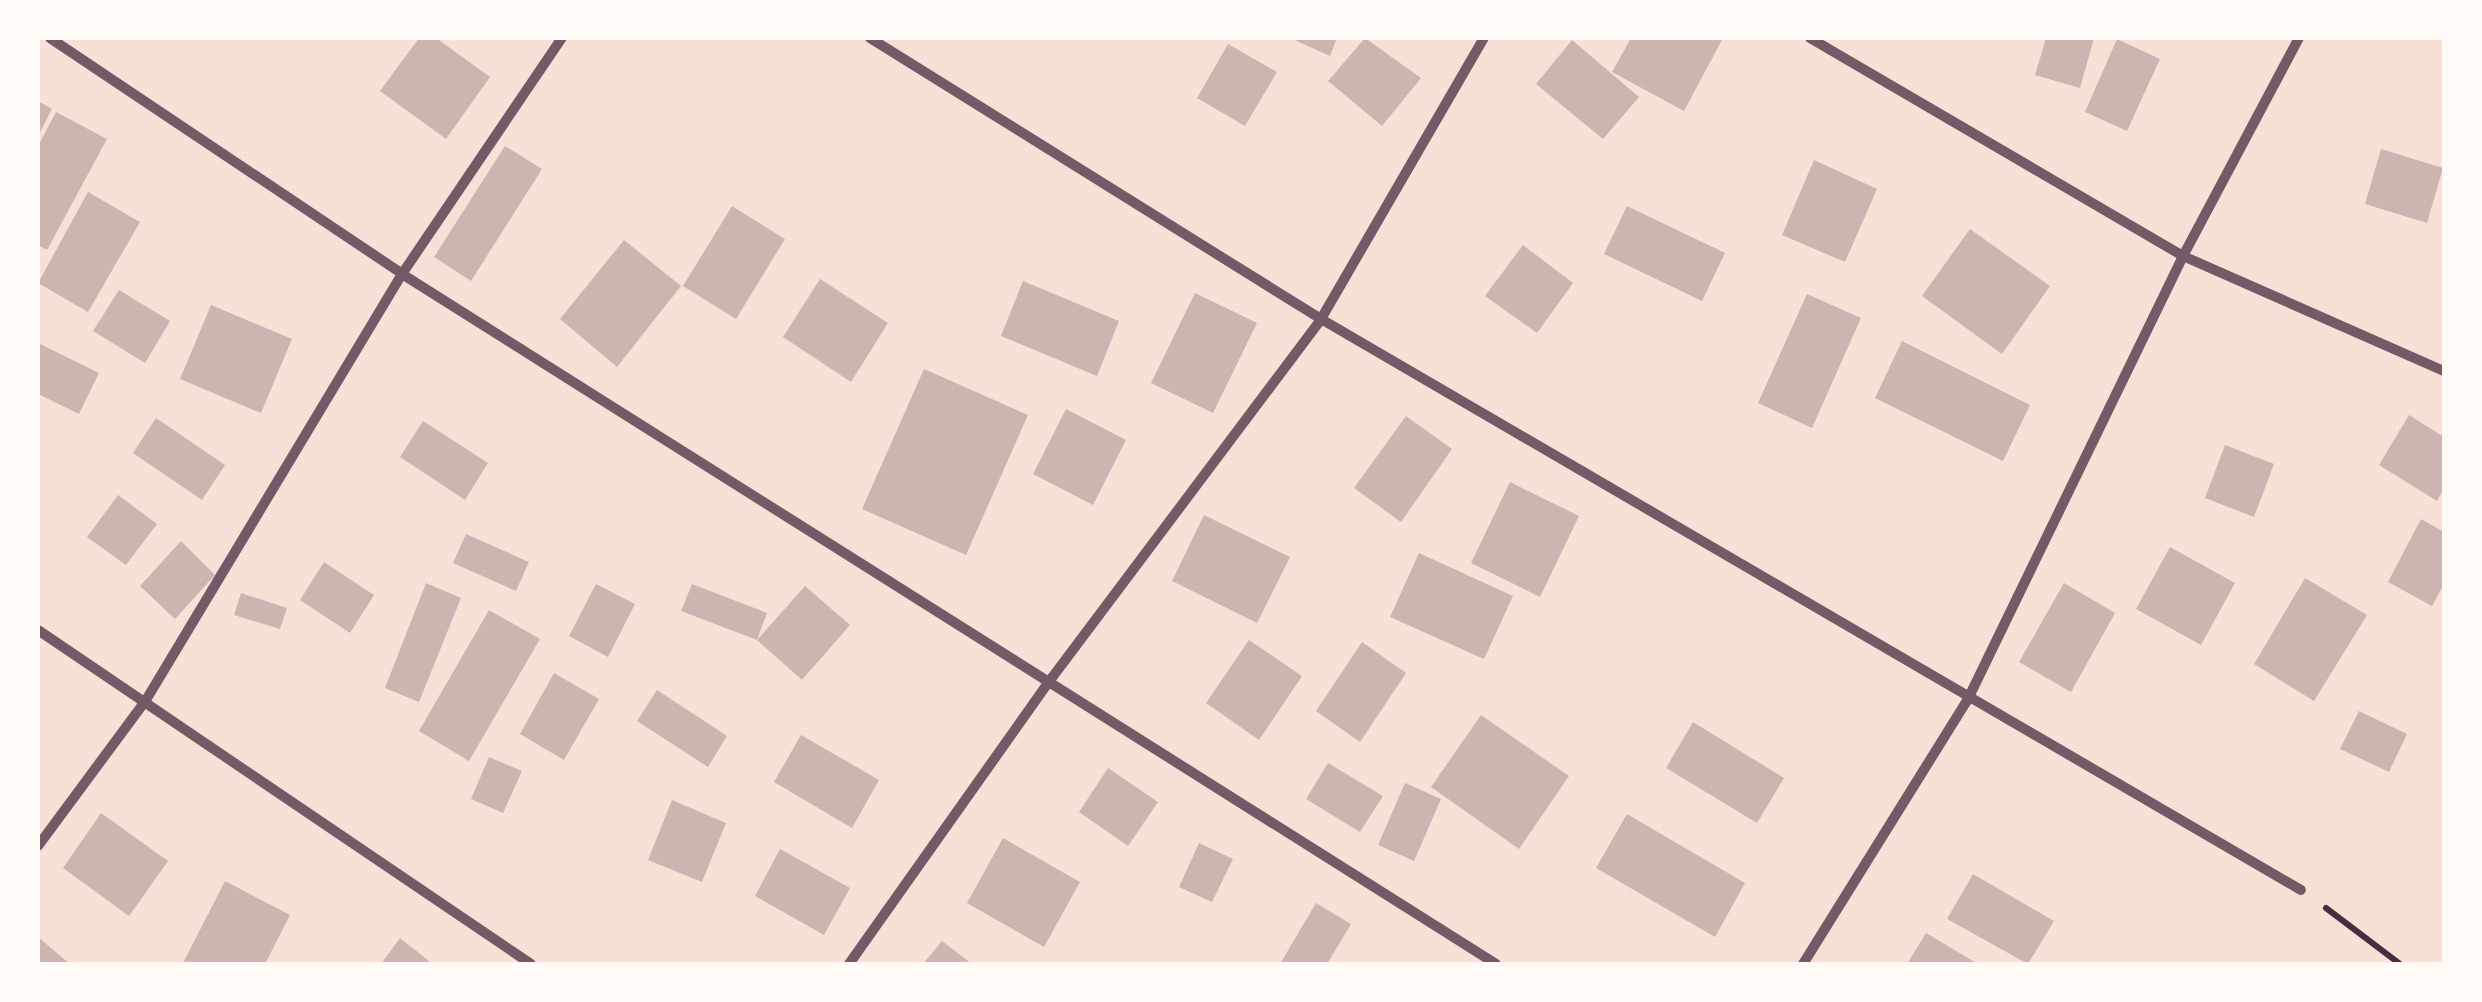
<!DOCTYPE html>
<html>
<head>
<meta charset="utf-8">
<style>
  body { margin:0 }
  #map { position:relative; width:2482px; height:1002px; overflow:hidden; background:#f7e1d7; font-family:"Libre Baskerville",serif }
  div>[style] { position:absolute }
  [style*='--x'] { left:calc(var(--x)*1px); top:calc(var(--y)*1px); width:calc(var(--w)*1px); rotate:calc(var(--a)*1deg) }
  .building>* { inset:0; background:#ccb4b1 }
  .path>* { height:6px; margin:-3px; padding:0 3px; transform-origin:3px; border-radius:3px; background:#4a2c40 }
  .minor>* { height:10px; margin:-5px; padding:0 5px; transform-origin:5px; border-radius:5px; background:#755966 }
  span { translate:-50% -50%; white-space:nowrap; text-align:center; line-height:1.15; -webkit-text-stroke:10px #fffaf5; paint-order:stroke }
  .frame { position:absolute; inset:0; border:40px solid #fffaf5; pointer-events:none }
</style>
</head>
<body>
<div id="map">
  <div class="building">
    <i style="clip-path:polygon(419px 38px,436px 38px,490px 77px,446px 139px,380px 91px)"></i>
    <i style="clip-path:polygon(1290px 38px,1337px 38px,1330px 56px)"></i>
    <i style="clip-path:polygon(1365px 38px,1421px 78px,1382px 126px,1328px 81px)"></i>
    <i style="clip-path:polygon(1631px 38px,1723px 38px,1684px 111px,1612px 72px)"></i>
    <i style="clip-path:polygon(2046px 38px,2094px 38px,2080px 88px,2035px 75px)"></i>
    <i style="clip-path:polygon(2117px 39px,2160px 59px,2127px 131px,2085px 112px)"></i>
    <i style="clip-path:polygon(1572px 40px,1639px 97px,1603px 139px,1536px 84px)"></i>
    <i style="clip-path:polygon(1228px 44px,1277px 72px,1245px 126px,1197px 98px)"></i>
    <i style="clip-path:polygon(38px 101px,52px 109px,38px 136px)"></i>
    <i style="clip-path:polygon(56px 112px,107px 139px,47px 250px,38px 245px,38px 146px)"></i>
    <i style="clip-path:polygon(505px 146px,542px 169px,471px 281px,434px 257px)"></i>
    <i style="clip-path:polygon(2381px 149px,2443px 168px,2427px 223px,2365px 204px)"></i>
    <i style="clip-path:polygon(1814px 160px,1877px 189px,1845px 262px,1782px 235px)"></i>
    <i style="clip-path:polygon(88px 192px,140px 222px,88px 312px,38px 283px)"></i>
    <i style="clip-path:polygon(732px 206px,785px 239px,736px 319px,683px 286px)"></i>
    <i style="clip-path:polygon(1627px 206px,1725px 253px,1702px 301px,1604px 254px)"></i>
    <i style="clip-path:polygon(1970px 229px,2050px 286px,2002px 354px,1922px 296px)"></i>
    <i style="clip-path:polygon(624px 240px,681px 286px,617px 367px,560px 319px)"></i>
    <i style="clip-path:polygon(1523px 245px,1573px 283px,1537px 333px,1485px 296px)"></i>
    <i style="clip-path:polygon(820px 279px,888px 323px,851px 382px,783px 337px)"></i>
    <i style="clip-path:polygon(1023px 281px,1119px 321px,1097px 376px,1001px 336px)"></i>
    <i style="clip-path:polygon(119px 290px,170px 321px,145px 363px,93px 331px)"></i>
    <i style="clip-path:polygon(1195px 293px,1257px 323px,1213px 413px,1151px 383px)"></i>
    <i style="clip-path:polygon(1807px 294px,1861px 318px,1812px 428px,1758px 403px)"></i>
    <i style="clip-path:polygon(211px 305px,292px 339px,261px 413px,180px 379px)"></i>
    <i style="clip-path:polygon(1902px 341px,2030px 405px,2003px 461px,1875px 398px)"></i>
    <i style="clip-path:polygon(38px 343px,99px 373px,79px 414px,38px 394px)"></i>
    <i style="clip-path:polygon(924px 369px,1028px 415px,966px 555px,862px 509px)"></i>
    <i style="clip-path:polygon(1066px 409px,1126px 440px,1093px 505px,1033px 474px)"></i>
    <i style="clip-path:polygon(2409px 415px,2444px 437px,2444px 488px,2437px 501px,2379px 465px)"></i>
    <i style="clip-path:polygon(1406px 416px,1452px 449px,1401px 522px,1354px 488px)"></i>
    <i style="clip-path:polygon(156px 418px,225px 465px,202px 500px,133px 453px)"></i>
    <i style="clip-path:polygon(423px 421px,488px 463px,465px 500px,400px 457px)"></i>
    <i style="clip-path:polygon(2225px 445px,2274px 464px,2254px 517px,2205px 498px)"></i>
    <i style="clip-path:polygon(1510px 482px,1579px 516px,1540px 597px,1471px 563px)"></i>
    <i style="clip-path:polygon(118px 495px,157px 524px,126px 565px,87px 537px)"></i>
    <i style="clip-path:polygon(1204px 515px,1290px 557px,1257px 623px,1172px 581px)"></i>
    <i style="clip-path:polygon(2421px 519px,2444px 532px,2444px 584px,2432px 606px,2388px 582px)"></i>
    <i style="clip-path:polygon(466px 534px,529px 562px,516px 591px,453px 563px)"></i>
    <i style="clip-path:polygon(181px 541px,215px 575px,175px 619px,140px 586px)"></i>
    <i style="clip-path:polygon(2170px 547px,2235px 583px,2201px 645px,2136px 609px)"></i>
    <i style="clip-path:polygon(1419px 553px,1513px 596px,1484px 659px,1390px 617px)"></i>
    <i style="clip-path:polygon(324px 562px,374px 595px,350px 633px,300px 600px)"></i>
    <i style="clip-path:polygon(2305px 578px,2367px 615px,2314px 701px,2254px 664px)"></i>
    <i style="clip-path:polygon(426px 583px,461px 598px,419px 702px,385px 688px)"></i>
    <i style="clip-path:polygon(2064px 583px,2115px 613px,2071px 692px,2019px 662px)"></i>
    <i style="clip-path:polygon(596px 584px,635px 604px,608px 657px,569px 636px)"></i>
    <i style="clip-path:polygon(692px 584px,767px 613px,757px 640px,805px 586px,850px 625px,802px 680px,757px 640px,681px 611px)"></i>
    <i style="clip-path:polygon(241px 593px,287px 608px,280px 629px,234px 615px)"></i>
    <i style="clip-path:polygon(489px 610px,540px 639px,469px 761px,419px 731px)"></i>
    <i style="clip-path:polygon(1249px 640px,1302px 676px,1259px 740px,1206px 703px)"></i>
    <i style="clip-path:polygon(1362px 642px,1406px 673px,1360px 742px,1316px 711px)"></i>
    <i style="clip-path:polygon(554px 673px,599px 699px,564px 760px,520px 734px)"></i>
    <i style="clip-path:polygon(657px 690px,727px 736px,708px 767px,637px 721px)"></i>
    <i style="clip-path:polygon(2359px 711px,2407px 734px,2389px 772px,2340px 749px)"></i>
    <i style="clip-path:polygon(1481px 715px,1569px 776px,1519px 849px,1431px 787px)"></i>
    <i style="clip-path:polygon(1693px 722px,1784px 778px,1757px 823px,1666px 768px)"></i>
    <i style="clip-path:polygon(801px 735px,879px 780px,852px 828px,774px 782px)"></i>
    <i style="clip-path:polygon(489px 757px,522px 771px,503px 813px,471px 799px)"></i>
    <i style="clip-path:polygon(1328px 763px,1383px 796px,1360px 832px,1306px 799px)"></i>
    <i style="clip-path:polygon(1108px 768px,1158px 802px,1128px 846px,1079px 812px)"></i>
    <i style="clip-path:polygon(1405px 783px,1441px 799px,1414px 861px,1378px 845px)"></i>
    <i style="clip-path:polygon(672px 800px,726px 823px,702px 882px,648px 860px)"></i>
    <i style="clip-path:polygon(101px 813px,168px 861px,129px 916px,63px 868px)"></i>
    <i style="clip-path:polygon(1627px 814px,1745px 883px,1715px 937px,1596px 868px)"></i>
    <i style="clip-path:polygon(1003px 838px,1080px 882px,1044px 947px,967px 903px)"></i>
    <i style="clip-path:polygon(1199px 843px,1233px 859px,1212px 902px,1179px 887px)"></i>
    <i style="clip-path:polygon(780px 849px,850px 888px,824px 935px,755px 896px)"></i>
    <i style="clip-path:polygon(1973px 874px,2054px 921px,2028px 964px,1947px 919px)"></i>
    <i style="clip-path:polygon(225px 881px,290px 915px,265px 964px,183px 963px)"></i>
    <i style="clip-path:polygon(1316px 903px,1351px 924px,1327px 964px,1280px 964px)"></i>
    <i style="clip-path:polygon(1926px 933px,1978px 964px,1907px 964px)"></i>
    <i style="clip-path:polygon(38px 937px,70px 964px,38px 964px)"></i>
    <i style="clip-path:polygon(400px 938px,429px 961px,427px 964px,381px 964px)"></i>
    <i style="clip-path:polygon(942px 941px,972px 964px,923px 964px)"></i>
  </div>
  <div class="path">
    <i style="--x:2326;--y:908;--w:93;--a:37.1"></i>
  </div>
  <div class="minor">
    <i style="--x:50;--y:38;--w:424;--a:33.8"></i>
    <i style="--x:402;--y:274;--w:1293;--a:32.24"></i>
    <i style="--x:870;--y:38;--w:531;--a:31.93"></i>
    <i style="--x:1321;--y:319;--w:1134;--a:30.23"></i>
    <i style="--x:1810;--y:38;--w:432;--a:30.3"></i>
    <i style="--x:2183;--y:256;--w:285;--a:23.8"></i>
    <i style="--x:38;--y:630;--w:595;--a:34.12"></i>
    <i style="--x:38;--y:846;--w:182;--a:-53.5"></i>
    <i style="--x:146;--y:700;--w:497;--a:-59"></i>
    <i style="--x:402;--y:274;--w:285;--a:-55.9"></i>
    <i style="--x:849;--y:964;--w:349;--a:-54.7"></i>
    <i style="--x:1051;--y:679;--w:450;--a:-53.1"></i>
    <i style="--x:1321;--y:319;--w:325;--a:-59.9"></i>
    <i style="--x:1803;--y:964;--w:310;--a:-58.1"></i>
    <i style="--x:1967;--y:701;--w:495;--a:-64.1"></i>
    <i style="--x:2183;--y:256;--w:247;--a:-62"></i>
  </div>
  <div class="frame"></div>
</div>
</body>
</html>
